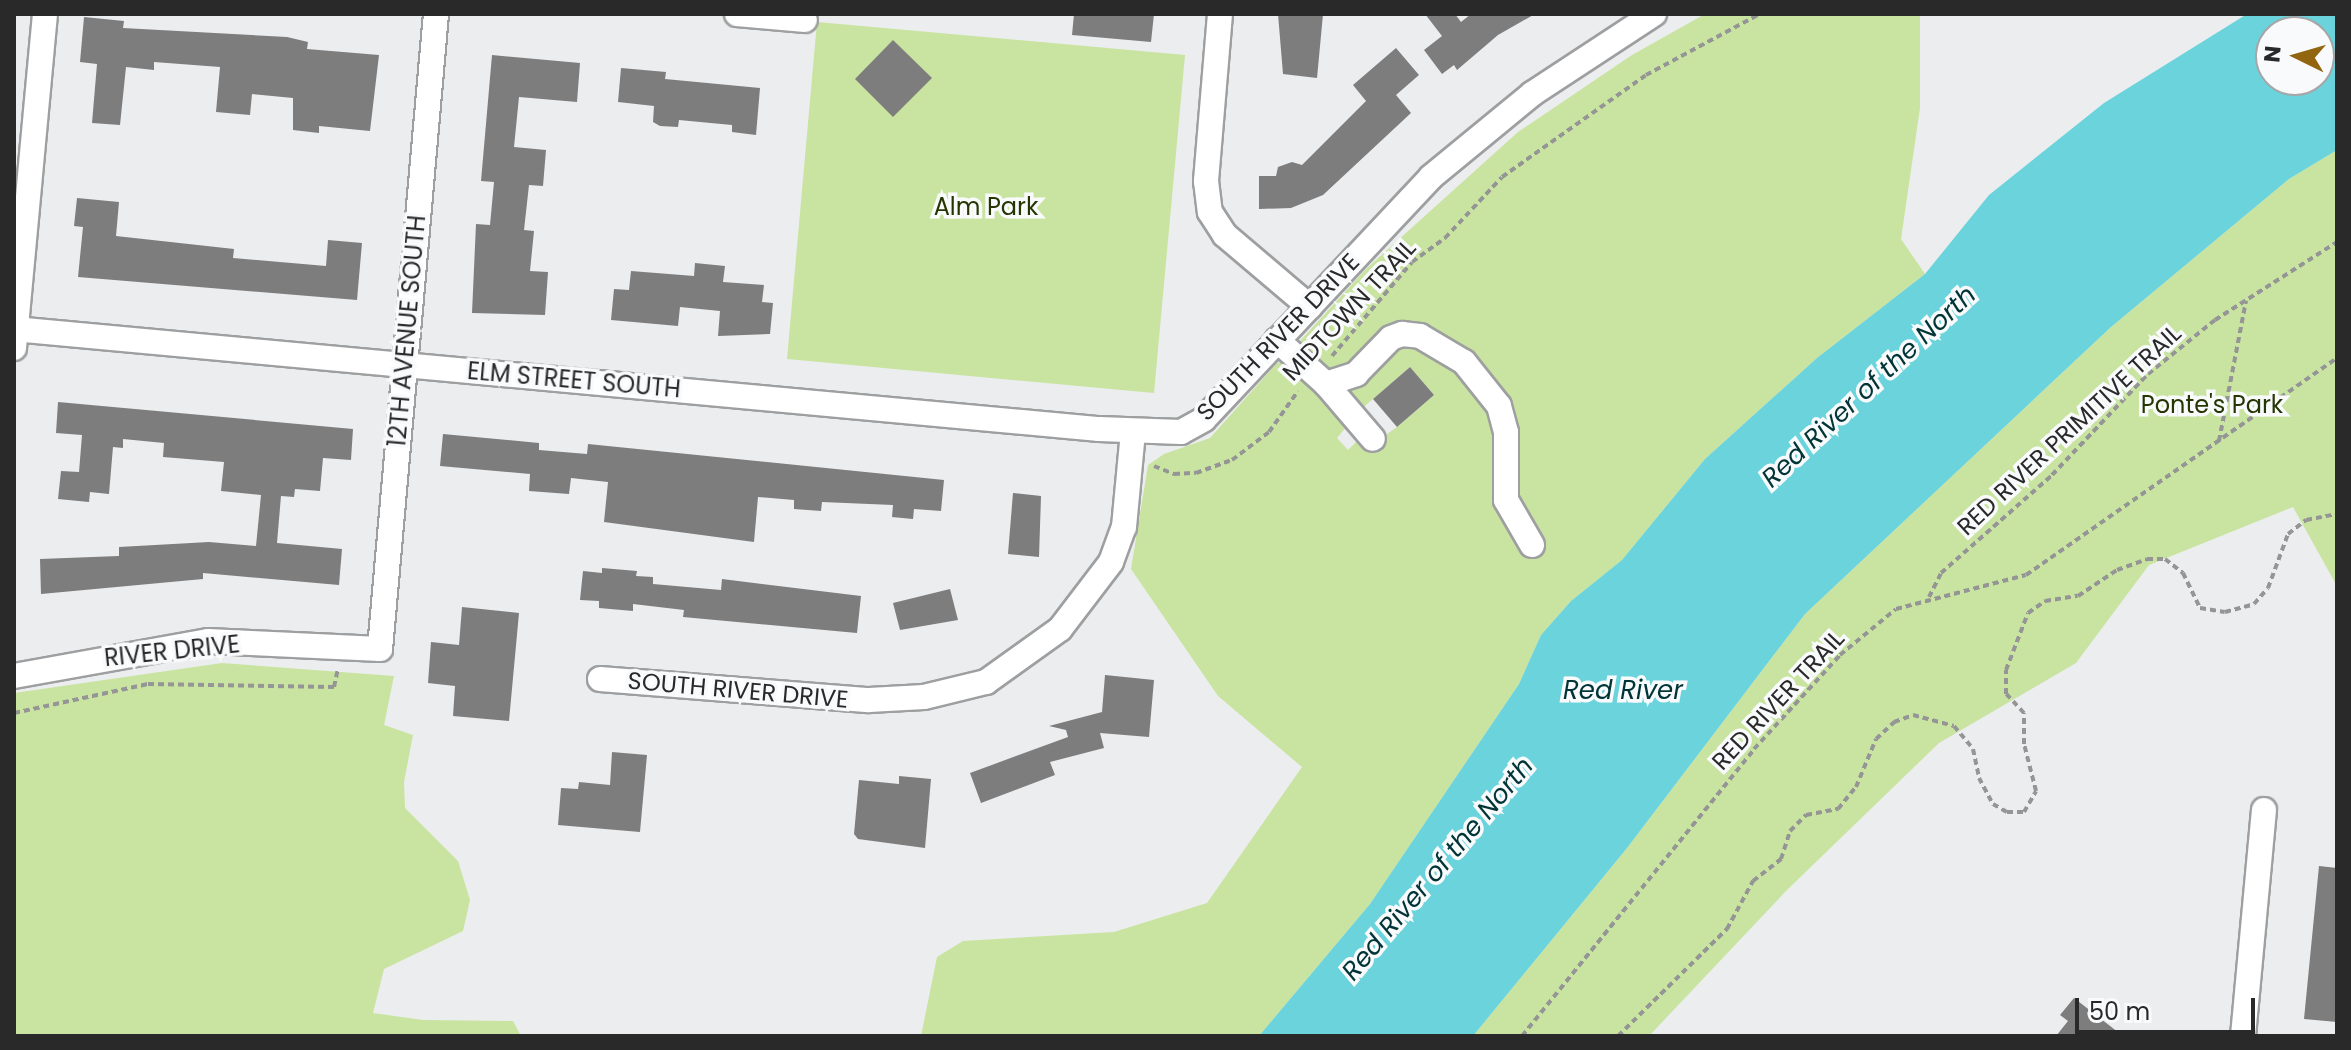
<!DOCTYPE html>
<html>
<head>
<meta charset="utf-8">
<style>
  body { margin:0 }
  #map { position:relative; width:2351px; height:1050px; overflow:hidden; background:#ecedee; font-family:Poppins,sans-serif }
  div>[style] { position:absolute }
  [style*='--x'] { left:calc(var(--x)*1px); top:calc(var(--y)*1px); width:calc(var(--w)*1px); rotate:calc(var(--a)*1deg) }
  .green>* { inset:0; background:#c8e4a0 }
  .water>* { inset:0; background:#6ad3db }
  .building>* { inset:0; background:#7d7d7e }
  .path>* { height:4px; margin-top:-2px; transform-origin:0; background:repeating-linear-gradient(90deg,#959596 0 6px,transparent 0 10px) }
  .roads { filter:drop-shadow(2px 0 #9e9fa0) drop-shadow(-2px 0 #9e9fa0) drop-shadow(0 2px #9e9fa0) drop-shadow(0 -2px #9e9fa0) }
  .minor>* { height:24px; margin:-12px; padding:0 12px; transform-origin:12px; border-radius:12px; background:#fff }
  span { translate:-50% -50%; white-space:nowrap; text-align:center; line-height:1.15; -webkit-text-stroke:7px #f9fafc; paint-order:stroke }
  .park-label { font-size:24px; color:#253602 }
  .street-label { font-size:24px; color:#29292a }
  .water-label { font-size:26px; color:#003437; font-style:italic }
  .frame { position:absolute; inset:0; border:16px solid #29292a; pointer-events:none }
  .north { position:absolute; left:2255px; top:16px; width:80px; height:80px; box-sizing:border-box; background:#f9fafc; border:2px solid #a6a6a8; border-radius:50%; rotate:275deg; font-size:22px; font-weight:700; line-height:32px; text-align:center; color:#29292a }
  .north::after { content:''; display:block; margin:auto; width:28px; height:36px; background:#926611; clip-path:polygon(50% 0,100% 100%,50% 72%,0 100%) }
  .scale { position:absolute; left:2075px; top:998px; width:180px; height:36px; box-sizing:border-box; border:4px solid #29292a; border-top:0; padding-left:10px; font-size:24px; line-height:28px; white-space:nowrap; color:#29292a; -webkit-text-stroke:6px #f9fafc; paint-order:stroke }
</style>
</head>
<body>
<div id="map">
  <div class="green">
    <i style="clip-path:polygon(1705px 14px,1920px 14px,1920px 108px,1901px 239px,1925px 274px,1817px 358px,1705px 459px,1622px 560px,1571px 601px,1541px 635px,1519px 684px,1370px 904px,1259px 1036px,921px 1036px,937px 957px,963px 941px,1114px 932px,1207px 903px,1302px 767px,1218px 696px,1131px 569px,1148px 465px,1164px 454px,1210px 438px,1277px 363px,1285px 362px,1322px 395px,1347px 426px,1337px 438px,1348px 450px,1357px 441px,1367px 448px,1397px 427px,1434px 395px,1410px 367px,1359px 411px,1339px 388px,1358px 382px,1391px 348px,1420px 342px,1427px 328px,1409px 325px,1384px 333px,1349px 368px,1327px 373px,1300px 349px,1300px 341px,1366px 269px,1518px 132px,1632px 55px)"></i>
    <i style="clip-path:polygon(817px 22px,1185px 55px,1154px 393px,787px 359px)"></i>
    <i style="clip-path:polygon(2337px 150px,2337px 586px,2293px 507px,2149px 565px,2076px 663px,1939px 743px,1787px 890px,1649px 1036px,1473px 1036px,1627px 848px,1805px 614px,2111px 327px,2289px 179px)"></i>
    <i style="clip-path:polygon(222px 663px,394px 676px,384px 725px,413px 735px,404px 782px,405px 808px,458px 861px,470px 900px,463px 931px,384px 969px,373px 1013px,423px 1020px,513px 1021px,521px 1036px,14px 1036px,14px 693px)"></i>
  </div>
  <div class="water">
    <i style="clip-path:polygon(evenodd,2247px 14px,2337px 14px,2337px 150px,2289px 179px,2111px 327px,1805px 614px,1627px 848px,1473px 1036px,1259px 1036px,1370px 904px,1519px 684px,1541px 635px,1571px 601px,1622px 560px,1705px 459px,1817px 358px,1925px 274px,1989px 195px,2104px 103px,2247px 14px,2271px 32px,2319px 32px,2319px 80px,2271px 80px,2271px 32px)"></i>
  </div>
  <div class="building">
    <i style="clip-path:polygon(1074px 14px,1154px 14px,1151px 42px,1072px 35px)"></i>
    <i style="clip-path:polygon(1278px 14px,1323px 14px,1317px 78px,1283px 74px)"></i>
    <i style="clip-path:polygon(1425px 14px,1455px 14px,1461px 22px,1471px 14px,1535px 14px,1498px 35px,1457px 70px,1454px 65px,1442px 74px,1424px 50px,1442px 36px)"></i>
    <i style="clip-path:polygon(84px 17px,124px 21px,123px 28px,287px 37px,308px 42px,307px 49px,379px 55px,370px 131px,319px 126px,319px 133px,293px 130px,293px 98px,252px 94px,250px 115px,216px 112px,220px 67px,154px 62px,154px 70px,126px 67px,120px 125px,92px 123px,97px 64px,80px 62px)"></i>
    <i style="clip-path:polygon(893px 40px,932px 78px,893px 117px,855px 79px)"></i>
    <i style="clip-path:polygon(1396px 48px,1419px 75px,1396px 95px,1411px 113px,1323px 195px,1291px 208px,1259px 209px,1259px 176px,1276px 176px,1278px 167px,1292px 162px,1302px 165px,1366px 101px,1353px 85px)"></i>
    <i style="clip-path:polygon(492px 55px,580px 63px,577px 102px,519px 97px,514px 147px,546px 150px,543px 186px,529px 185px,524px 230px,534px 231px,530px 271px,548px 272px,545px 315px,472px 313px,476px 224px,490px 225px,494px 182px,481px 181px)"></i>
    <i style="clip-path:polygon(621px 68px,666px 72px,665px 79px,760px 88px,756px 135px,732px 132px,732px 125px,679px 120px,678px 127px,660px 126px,653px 122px,654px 106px,618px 102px)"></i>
    <i style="clip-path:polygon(77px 198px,119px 202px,116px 236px,234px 249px,233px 258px,326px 266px,328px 240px,362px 243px,357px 300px,78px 277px,83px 227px,74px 226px)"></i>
    <i style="clip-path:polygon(695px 263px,725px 266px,723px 282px,764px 285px,762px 302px,773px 303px,770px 334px,718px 336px,720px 311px,680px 307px,678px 326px,611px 320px,614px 289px,629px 290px,631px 271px,694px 276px)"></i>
    <i style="clip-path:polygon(1410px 367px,1434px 395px,1397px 427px,1373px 399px)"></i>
    <i style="clip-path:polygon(58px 402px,353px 429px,351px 460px,323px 458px,320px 491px,295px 489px,294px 497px,281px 496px,277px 543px,342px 549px,339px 585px,203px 573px,203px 579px,41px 594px,40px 559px,119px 556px,119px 547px,209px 542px,256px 546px,261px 495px,221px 491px,224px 462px,163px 457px,164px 443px,123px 439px,123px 448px,113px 447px,109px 494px,90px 492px,89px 502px,58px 499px,61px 471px,79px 472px,82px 435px,56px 433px)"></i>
    <i style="clip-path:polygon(443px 434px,539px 443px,539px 450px,587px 454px,588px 444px,944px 480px,941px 511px,914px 509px,913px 519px,892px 517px,893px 505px,822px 502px,821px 511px,794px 509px,794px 500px,758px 497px,754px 542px,604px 522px,608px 482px,571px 478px,569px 494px,529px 491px,530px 474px,440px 466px)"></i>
    <i style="clip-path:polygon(1013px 493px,1041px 496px,1039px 557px,1008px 554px)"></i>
    <i style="clip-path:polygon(602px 568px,637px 571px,636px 576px,653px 577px,653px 584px,721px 590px,722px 579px,861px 596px,857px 633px,683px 617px,684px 610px,633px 604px,633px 611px,599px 608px,599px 601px,580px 600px,583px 571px,602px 573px)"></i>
    <i style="clip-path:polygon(950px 589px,958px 620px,900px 630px,893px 603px)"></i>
    <i style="clip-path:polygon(462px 607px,519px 613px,509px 721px,453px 716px,455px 686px,428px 683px,431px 642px,459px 645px)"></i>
    <i style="clip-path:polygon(1105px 675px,1154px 680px,1149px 737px,1100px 733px,1104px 748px,1050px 762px,1055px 775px,981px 803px,970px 773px,1068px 737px,1066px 730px,1049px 726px,1102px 712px)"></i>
    <i style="clip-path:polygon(612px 752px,647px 755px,640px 832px,558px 825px,561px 788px,578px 789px,579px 782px,610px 785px)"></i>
    <i style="clip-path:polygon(899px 776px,931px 779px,925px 848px,858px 839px,854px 834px,859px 780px,899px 784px)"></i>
    <i style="clip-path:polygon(2319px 866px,2337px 868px,2337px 1022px,2304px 1019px)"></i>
    <i style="clip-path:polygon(2074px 998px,2123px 1036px,2056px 1036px,2068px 1021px,2060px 1015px)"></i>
  </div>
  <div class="path">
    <i style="--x:1332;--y:356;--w:123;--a:-49.6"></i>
    <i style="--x:1412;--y:262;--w:41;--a:-36"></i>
    <i style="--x:1445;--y:238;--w:83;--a:-46.9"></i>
    <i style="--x:1502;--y:177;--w:176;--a:-35.3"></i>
    <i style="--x:1646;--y:75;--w:129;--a:-28.2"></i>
    <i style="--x:2219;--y:441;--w:143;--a:-79.1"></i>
    <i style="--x:1154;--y:466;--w:22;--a:22"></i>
    <i style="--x:1174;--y:474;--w:22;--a:-3"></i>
    <i style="--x:1196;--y:473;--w:38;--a:-20"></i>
    <i style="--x:1232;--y:460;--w:46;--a:-37.1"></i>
    <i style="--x:1269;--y:432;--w:50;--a:-54.7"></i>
    <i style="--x:1929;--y:597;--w:27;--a:-63"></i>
    <i style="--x:1941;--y:573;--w:148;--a:-41.4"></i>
    <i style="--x:2052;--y:475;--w:139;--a:-46.5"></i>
    <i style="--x:2148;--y:374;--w:86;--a:-38.9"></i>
    <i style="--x:2215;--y:320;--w:145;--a:-32.6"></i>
    <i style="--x:14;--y:713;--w:137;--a:-12.2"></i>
    <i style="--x:148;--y:684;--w:186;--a:0.9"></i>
    <i style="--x:334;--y:687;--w:19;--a:-78"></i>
    <i style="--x:1522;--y:1036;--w:369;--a:-51"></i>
    <i style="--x:1754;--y:749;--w:127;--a:-47.5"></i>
    <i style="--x:1840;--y:655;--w:72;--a:-39.4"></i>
    <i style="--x:1896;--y:609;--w:134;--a:-14.7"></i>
    <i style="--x:2026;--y:575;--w:379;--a:-34.9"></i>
    <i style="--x:1618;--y:1036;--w:153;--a:-44.5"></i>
    <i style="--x:1727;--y:929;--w:55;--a:-61.6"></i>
    <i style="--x:1753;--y:881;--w:36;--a:-38"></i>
    <i style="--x:1781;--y:859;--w:29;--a:-72"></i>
    <i style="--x:1790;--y:831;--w:23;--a:-45"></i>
    <i style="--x:1806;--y:815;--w:33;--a:-11"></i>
    <i style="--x:1838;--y:809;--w:28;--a:-51"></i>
    <i style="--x:1856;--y:787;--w:52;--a:-67.4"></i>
    <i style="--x:1876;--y:739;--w:25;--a:-43"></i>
    <i style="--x:1894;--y:722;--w:20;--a:-20"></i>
    <i style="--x:1913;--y:715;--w:42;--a:15"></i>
    <i style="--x:1954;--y:726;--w:30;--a:50"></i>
    <i style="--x:1973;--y:749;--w:30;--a:78"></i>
    <i style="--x:1979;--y:778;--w:30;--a:62"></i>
    <i style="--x:1993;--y:804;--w:16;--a:30"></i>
    <i style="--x:2007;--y:812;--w:17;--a:0"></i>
    <i style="--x:2024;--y:812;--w:24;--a:-60"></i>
    <i style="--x:2036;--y:791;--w:49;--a:-104.3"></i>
    <i style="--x:2024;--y:744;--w:31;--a:-90"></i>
    <i style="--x:2024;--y:713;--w:26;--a:-133"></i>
    <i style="--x:2006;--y:694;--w:24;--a:-90"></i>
    <i style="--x:2006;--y:670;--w:61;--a:-68.9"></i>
    <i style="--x:2028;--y:613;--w:21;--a:-35"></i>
    <i style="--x:2045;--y:601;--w:33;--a:-9"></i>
    <i style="--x:2078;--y:596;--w:47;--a:-33.7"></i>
    <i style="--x:2117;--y:570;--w:32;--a:-20"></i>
    <i style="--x:2147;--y:559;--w:18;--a:0"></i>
    <i style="--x:2165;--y:559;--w:23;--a:38"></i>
    <i style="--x:2183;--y:573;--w:39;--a:64"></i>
    <i style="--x:2200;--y:608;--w:25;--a:9"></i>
    <i style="--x:2225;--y:612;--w:30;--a:-15"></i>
    <i style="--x:2254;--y:604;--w:21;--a:-49"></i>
    <i style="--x:2268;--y:588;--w:58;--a:-69.7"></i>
    <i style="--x:2288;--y:534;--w:23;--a:-38"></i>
    <i style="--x:2306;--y:520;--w:32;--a:-11"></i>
  </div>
  <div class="roads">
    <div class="minor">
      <i style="--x:737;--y:14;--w:68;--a:5"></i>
      <i style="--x:1220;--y:14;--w:168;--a:94.8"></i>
      <i style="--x:1206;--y:181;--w:31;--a:83"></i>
      <i style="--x:1210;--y:212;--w:27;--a:57"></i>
      <i style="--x:1225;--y:235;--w:111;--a:40.3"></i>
      <i style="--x:14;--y:329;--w:1090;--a:5.27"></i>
      <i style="--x:1099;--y:429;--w:82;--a:2.1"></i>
      <i style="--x:1181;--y:432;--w:26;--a:-29"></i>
      <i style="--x:1204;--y:419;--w:332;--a:-46.8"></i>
      <i style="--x:1431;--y:177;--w:131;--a:-39.4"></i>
      <i style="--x:1532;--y:94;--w:146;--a:-33.3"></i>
      <i style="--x:1277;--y:340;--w:66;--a:41.9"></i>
      <i style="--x:1326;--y:384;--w:32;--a:-18"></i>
      <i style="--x:1356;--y:374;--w:50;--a:-45.8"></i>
      <i style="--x:1391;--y:338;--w:12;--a:-20"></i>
      <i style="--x:1402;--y:334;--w:18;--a:6"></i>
      <i style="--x:1420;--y:336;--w:51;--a:30.6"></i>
      <i style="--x:1464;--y:362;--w:56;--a:51.5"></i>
      <i style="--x:1499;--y:406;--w:27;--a:75"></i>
      <i style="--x:1506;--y:432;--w:68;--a:90"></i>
      <i style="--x:1506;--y:500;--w:52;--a:60"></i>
      <i style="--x:14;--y:348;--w:335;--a:-84.7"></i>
      <i style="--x:1326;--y:384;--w:72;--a:49.5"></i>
      <i style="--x:14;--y:676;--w:197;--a:-10.2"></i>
      <i style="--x:208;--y:641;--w:172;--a:2.7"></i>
      <i style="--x:380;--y:649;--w:637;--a:-84.96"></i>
      <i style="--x:600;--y:679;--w:270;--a:4.5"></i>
      <i style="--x:869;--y:700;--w:55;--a:-3.1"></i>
      <i style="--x:924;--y:697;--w:64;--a:-13.6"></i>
      <i style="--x:986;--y:682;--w:91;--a:-35.6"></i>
      <i style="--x:1060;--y:629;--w:84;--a:-52.7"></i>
      <i style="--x:1111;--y:562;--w:37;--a:-70"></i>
      <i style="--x:1124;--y:527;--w:96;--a:-84.6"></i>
      <i style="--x:2243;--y:1036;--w:227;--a:-84.7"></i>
    </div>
  </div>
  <div class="park-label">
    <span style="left:986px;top:207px">Alm Park</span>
    <span style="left:2212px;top:405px">Ponte's Park</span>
  </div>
  <div class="street-label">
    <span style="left:1349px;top:310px;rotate:-47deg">MIDTOWN TRAIL</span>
    <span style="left:407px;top:331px;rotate:-85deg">12TH AVENUE SOUTH</span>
    <span style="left:1278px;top:337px;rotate:-46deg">SOUTH RIVER DRIVE</span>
    <span style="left:574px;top:380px;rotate:5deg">ELM STREET SOUTH</span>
    <span style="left:2069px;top:430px;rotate:-43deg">RED RIVER PRIMITIVE TRAIL</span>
    <span style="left:172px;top:651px;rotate:-6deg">RIVER DRIVE</span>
    <span style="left:738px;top:690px;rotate:5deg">SOUTH RIVER DRIVE</span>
    <span style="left:1778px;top:700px;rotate:-47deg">RED RIVER TRAIL</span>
  </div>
  <div class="water-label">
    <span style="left:1869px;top:387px;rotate:-43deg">Red River of the North</span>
    <span style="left:1623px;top:691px">Red River</span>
    <span style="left:1438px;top:869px;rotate:-50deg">Red River of the North</span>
  </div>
  <div class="frame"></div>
  <div class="north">N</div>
  <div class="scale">50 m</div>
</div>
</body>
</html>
